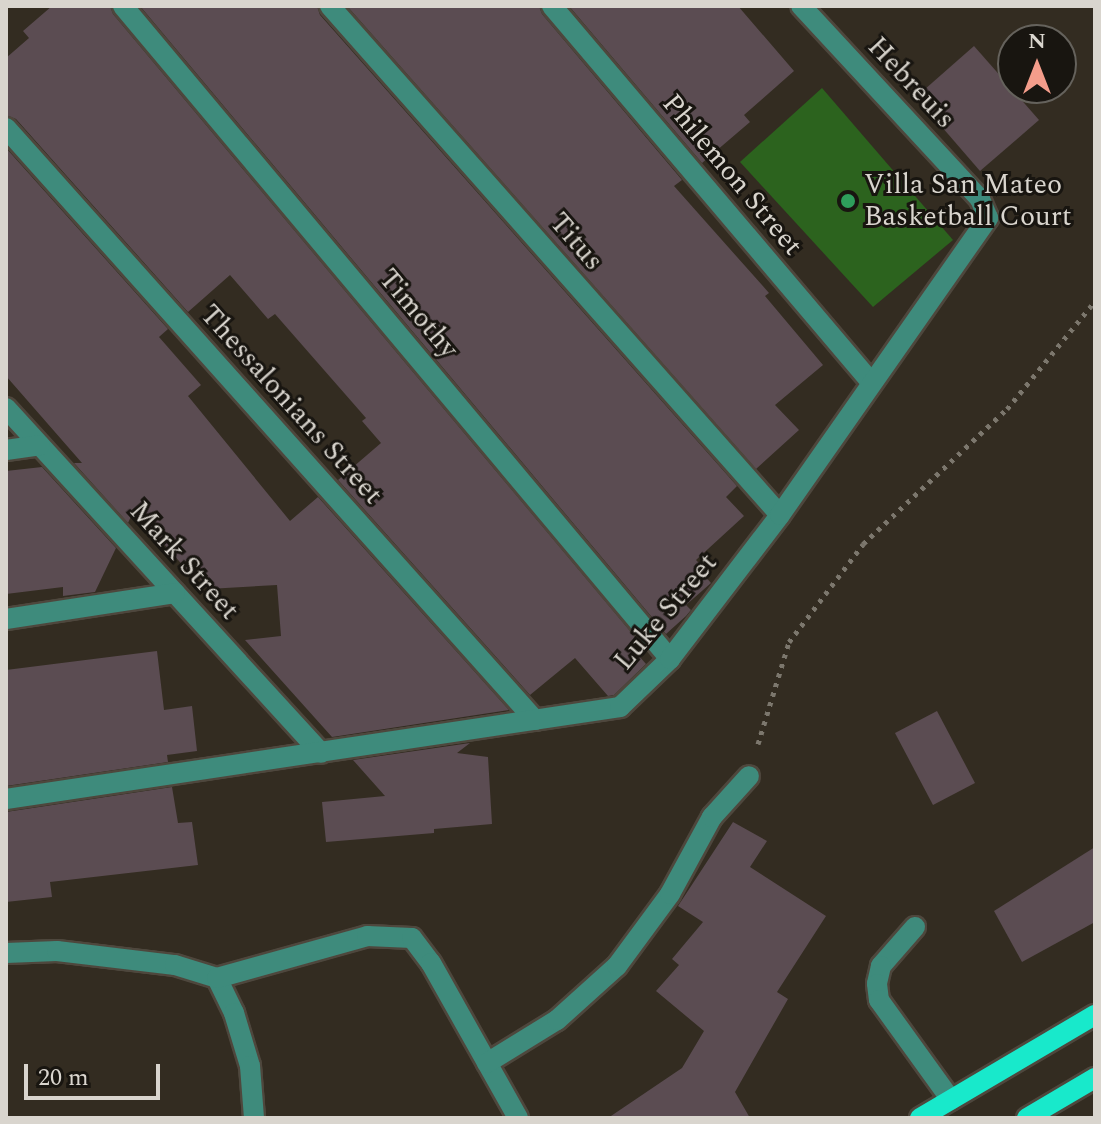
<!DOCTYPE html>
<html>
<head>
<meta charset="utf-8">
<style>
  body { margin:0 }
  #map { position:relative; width:1101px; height:1124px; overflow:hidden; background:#332c21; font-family:Spectral,serif }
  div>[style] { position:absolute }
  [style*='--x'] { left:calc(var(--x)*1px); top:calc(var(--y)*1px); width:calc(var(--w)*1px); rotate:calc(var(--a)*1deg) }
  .green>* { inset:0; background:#2c631e }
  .building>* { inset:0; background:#5b4c52 }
  .path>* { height:5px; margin-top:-2.5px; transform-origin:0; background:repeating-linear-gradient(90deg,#7c776d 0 4px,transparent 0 10px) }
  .roads { filter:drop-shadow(2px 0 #4e473d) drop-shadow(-2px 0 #4e473d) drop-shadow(0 2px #4e473d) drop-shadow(0 -2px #4e473d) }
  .minor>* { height:20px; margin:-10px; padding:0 10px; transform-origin:10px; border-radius:10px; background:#3e8b7c }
  .major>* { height:20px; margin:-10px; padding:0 10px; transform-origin:10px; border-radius:10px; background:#18e9cb }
  .dots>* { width:22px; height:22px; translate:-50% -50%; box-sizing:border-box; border:4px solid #181510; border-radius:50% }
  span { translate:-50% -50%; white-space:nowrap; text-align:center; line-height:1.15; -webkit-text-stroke:6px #181510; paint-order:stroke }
  .street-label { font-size:28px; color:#d9d5ce }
  .poi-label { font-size:28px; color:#d9d5ce }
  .left { translate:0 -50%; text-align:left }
  .frame { position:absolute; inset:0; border:8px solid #d9d5ce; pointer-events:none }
  .north { position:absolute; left:997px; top:24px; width:80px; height:80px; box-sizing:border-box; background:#181510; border:2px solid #65625c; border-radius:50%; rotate:0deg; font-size:22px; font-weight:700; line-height:32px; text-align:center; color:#d9d5ce }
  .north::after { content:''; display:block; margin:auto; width:28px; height:36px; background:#f49d8b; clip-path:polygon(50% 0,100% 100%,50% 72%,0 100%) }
  .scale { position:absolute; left:24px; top:1064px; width:136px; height:36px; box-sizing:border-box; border:4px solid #d9d5ce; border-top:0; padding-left:10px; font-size:24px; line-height:28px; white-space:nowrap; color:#d9d5ce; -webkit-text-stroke:6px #181510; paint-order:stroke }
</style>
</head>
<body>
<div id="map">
  <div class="green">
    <i style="clip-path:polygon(822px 88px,953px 240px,873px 307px,740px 162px)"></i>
  </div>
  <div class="building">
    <i style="clip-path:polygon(52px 6px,110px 6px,113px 14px,646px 650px,639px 656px,646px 664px,614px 695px,608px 696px,575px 658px,530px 695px,338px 480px,381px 443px,362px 421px,366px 418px,275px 314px,268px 319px,230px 275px,188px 312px,16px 119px,6px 115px,6px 58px,29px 38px,23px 31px)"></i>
    <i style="clip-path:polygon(140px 6px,317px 6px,320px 15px,737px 486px,726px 497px,744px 516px,696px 560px,699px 563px,696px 566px,711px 583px,686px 605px,691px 610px,686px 616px,666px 634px)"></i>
    <i style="clip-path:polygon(347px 6px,539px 6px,542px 14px,682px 180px,674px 186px,769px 293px,765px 296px,823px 365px,775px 405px,799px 430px,756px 469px)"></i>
    <i style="clip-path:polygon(569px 6px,738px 6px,794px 71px,744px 115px,750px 122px,702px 163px)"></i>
    <i style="clip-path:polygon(974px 46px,1039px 120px,980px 171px,916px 97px)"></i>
    <i style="clip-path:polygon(6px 148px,168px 329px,159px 337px,201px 385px,188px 396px,290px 521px,318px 497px,509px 710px,332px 737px,245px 640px,281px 636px,277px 585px,208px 589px,197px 575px,194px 578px,134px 510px,128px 523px,74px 463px,82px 463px,6px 376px)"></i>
    <i style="clip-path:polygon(42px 467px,116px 548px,95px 592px,63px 596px,63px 587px,6px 594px,6px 471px)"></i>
    <i style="clip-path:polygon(157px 651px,164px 710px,192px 706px,197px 751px,167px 755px,168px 762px,6px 786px,6px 670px)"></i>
    <i style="clip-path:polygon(937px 711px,975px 783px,933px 805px,895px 733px)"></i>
    <i style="clip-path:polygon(470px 743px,457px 753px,488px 757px,492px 824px,434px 829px,434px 833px,326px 842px,322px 802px,385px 796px,353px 760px)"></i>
    <i style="clip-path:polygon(172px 787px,178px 823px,192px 822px,198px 865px,50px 882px,52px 897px,6px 902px,6px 812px)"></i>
    <i style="clip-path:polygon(733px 822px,767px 841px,750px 867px,826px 916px,777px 992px,788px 999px,735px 1092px,750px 1118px,608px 1118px,682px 1068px,704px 1031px,656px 991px,679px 965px,672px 959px,703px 922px,678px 906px)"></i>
    <i style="clip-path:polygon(1095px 847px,1095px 922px,1022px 962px,994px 911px)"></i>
  </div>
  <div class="path">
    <i style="--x:758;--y:744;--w:107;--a:-73.1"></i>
    <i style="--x:789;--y:642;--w:123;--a:-52.9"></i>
    <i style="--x:863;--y:544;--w:197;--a:-43.2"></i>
    <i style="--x:1007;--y:409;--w:139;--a:-50.8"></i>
  </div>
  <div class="roads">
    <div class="minor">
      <i style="--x:123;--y:6;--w:852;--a:50.05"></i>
      <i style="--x:330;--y:6;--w:679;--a:48.52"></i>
      <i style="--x:552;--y:6;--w:492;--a:49.7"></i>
      <i style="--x:6;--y:128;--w:794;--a:48.22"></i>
      <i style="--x:6;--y:408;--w:467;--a:47.6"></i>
      <i style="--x:6;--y:450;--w:34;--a:-8"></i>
      <i style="--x:6;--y:619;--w:171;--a:-8.7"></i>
      <i style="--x:6;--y:799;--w:621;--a:-8.52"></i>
      <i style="--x:620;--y:707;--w:69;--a:-43.8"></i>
      <i style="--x:670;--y:659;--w:181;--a:-52.6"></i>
      <i style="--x:780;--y:515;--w:363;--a:-55"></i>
      <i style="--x:988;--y:218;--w:21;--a:-113"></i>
      <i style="--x:980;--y:199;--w:263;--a:-132.8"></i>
      <i style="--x:915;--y:927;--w:52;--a:131.1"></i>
      <i style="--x:881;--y:966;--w:18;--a:103"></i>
      <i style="--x:877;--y:984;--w:16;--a:83"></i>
      <i style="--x:879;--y:1000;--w:123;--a:54.2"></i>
      <i style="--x:6;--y:953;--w:51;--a:-2.2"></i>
      <i style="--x:57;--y:951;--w:119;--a:6.8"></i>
      <i style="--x:175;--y:965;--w:44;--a:17.2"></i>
      <i style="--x:217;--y:978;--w:39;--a:64"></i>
      <i style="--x:234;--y:1013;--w:55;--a:73.2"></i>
      <i style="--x:250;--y:1066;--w:52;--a:85.6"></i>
      <i style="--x:217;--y:978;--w:156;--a:-15.6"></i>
      <i style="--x:367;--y:936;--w:45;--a:2.5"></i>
      <i style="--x:412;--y:938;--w:31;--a:53"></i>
      <i style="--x:431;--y:963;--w:178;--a:60.7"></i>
      <i style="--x:487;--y:1063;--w:82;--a:-31.6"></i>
      <i style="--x:557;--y:1020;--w:81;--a:-42"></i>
      <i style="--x:617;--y:966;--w:89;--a:-53.6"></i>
      <i style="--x:670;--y:894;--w:88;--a:-61.4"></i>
      <i style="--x:712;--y:817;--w:55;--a:-47.9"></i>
    </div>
    <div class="major">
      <i style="--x:920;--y:1118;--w:203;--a:-30.5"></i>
      <i style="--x:1027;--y:1118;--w:79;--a:-30.5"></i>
    </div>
  </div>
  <div class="dots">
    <i style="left:848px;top:201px;background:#2e9e5b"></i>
  </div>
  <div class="street-label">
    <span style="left:911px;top:83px;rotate:47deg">Hebreuis</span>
    <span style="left:732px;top:175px;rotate:50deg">Philemon Street</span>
    <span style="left:576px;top:242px;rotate:49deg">Titus</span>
    <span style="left:418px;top:314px;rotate:50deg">Timothy</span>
    <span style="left:291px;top:405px;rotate:48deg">Thessalonians Street</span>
    <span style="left:184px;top:561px;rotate:48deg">Mark Street</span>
    <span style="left:666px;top:612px;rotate:-50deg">Luke Street</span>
  </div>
  <div class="poi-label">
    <span class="left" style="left:864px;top:201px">Villa San Mateo<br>Basketball Court</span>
  </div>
  <div class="frame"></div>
  <div class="north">N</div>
  <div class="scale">20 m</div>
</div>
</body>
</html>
